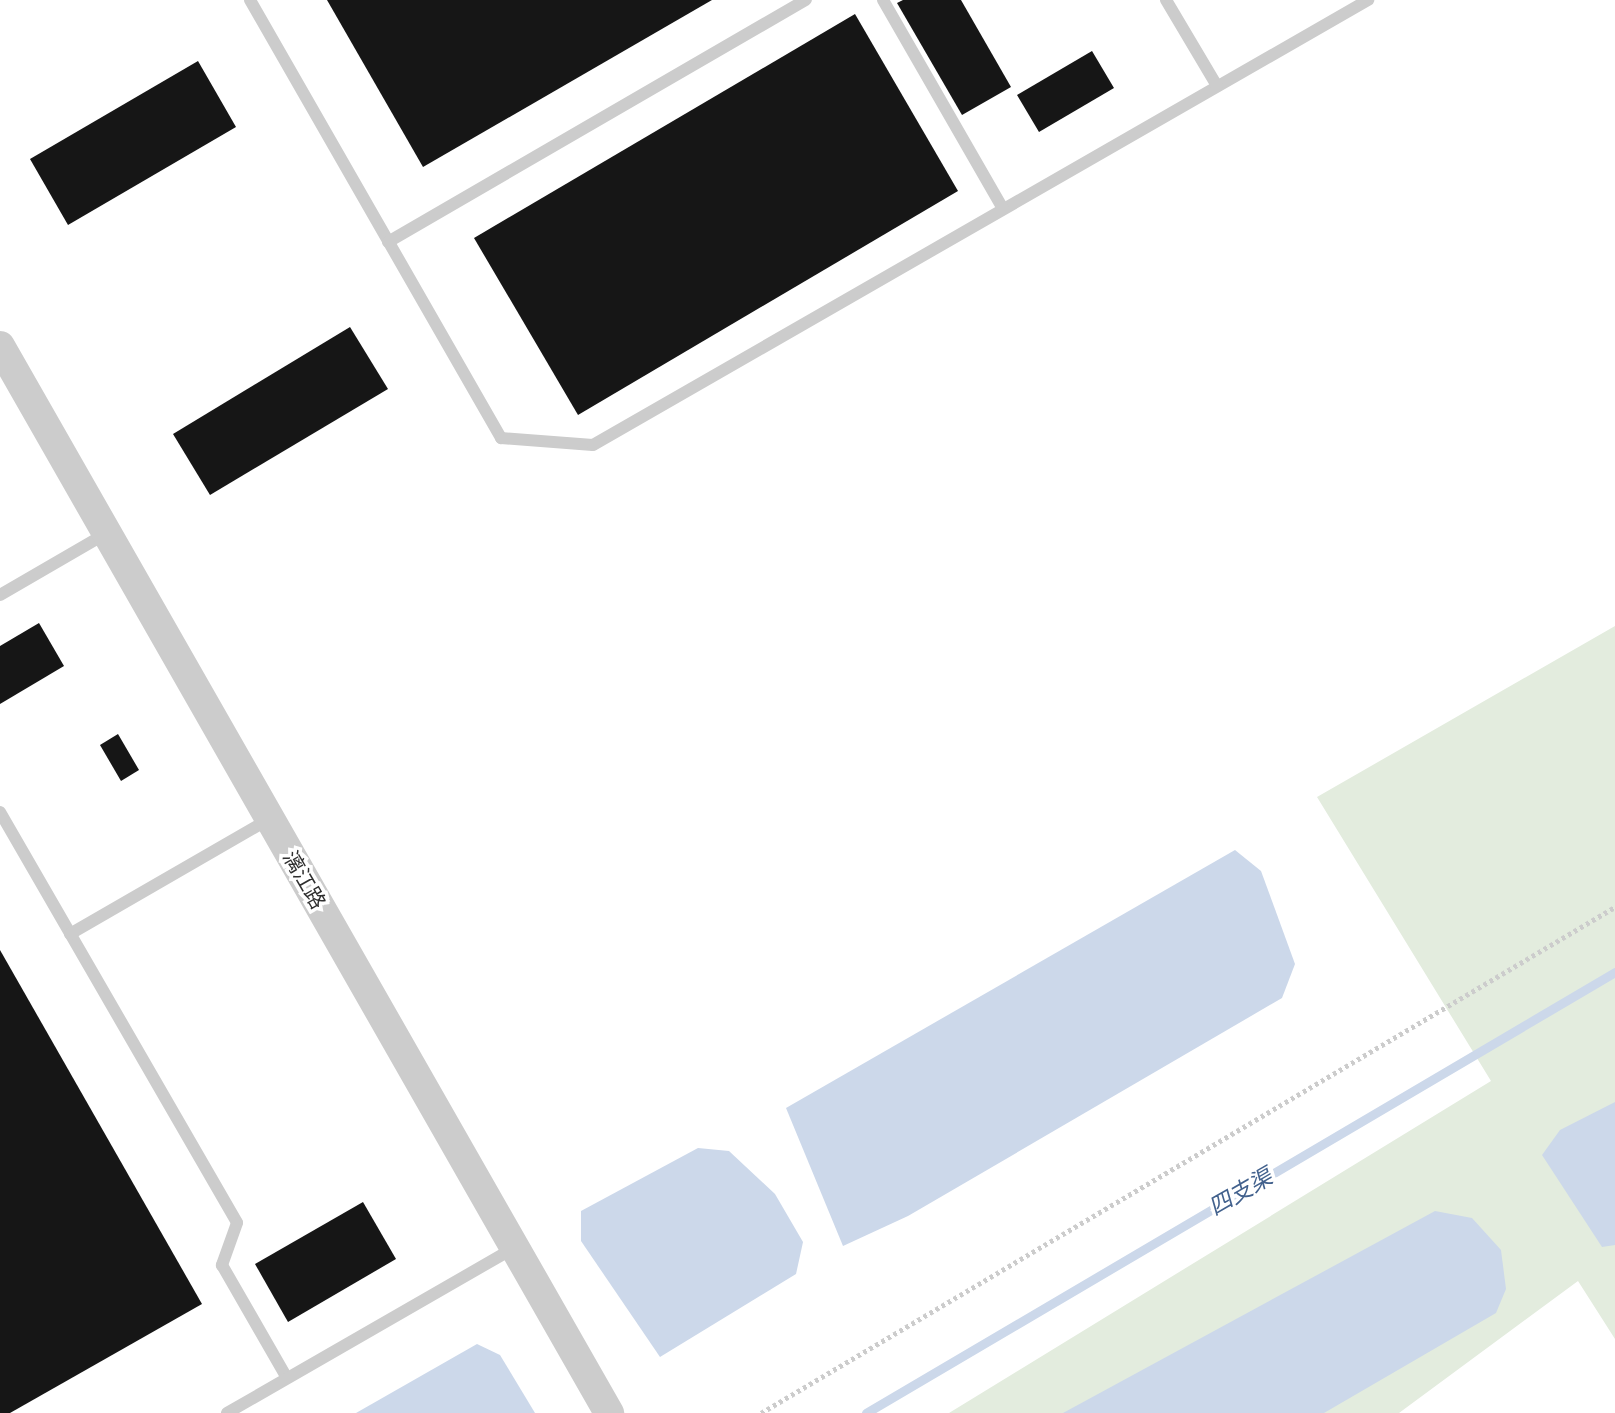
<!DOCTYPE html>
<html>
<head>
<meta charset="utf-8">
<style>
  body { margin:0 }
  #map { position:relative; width:1615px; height:1413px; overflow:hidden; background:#fff; font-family:"Work Sans","Noto Sans SC",sans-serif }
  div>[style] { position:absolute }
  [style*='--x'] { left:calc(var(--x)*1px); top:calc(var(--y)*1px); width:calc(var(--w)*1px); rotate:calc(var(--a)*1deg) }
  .green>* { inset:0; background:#e3ecde }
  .water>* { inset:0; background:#ccd8ea }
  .stream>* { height:9px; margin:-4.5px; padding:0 4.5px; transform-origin:4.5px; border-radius:4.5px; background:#ccd8ea }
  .building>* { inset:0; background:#161616 }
  .path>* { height:4.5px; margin-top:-2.25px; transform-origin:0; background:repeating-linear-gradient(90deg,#ccc 0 3.5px,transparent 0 7px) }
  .service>* { height:12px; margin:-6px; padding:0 6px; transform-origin:6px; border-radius:6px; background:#ccc }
  .tertiary>* { height:30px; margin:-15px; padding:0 15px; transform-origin:15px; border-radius:15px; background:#ccc }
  span { translate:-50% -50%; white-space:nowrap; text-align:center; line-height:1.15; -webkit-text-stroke:7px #fff; paint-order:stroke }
  .street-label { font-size:21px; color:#2f2f2f }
  .water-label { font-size:23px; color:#42618d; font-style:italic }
</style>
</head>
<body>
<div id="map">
  <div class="green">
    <i style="clip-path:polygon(1615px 626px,1615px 1339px,1578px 1281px,1399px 1413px,949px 1413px,1491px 1081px,1317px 797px)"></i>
  </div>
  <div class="water">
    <i style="clip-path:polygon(1235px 850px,1261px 871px,1295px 964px,1282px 998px,908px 1216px,843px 1246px,786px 1108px)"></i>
    <i style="clip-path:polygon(1615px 1102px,1615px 1245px,1602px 1247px,1542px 1155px,1560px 1130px)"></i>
    <i style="clip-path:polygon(698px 1148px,729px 1151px,775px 1194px,803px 1242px,796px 1274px,660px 1357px,581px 1241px,581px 1211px)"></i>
    <i style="clip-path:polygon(1435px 1211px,1472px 1218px,1501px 1250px,1506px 1289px,1496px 1313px,1324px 1413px,1063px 1413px)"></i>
    <i style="clip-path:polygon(477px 1344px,500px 1355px,535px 1413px,356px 1413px)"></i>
  </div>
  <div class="stream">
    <i style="--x:866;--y:1413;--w:869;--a:-30.49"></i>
  </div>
  <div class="building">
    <i style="clip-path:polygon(327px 0,712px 0,423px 167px)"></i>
    <i style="clip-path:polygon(903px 0,961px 0,1011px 87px,962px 115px,897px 3px)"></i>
    <i style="clip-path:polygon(855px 14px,958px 191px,578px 415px,474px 238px)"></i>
    <i style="clip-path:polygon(1092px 51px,1114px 88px,1039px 132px,1017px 95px)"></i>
    <i style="clip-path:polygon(198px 61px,236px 127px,68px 225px,30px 159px)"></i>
    <i style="clip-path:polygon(350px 327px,388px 389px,210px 495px,173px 434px)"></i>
    <i style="clip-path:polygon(39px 623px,64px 666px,0 704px,0 646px)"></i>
    <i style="clip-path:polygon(118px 734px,139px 770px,121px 781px,100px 745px)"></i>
    <i style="clip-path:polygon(0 950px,202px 1304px,10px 1413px,0 1413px)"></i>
    <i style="clip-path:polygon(363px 1202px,396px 1259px,288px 1322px,255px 1264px)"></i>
  </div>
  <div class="path">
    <i style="--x:761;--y:1413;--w:993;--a:-30.65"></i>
  </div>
  <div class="service">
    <i style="--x:250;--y:0;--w:505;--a:60.18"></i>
    <i style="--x:501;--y:438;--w:92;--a:4.4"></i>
    <i style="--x:593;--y:445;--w:894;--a:-29.86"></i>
    <i style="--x:883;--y:0;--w:241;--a:60.1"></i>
    <i style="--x:1166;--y:0;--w:100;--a:59.3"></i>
    <i style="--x:388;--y:242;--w:483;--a:-30.1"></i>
    <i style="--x:0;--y:595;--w:124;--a:-30.1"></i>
    <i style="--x:0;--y:812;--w:474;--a:60"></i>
    <i style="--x:237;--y:1223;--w:45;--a:109.7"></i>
    <i style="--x:222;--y:1265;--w:130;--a:60.1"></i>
    <i style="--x:70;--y:934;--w:230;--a:-30"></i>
    <i style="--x:227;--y:1413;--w:331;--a:-29.9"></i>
  </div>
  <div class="tertiary">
    <i style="--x:0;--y:346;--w:1229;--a:60.28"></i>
  </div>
  <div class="street-label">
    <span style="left:304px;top:880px;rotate:60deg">漓江路</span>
  </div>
  <div class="water-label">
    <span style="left:1241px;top:1193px;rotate:-30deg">四支渠</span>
  </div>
</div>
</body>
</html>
